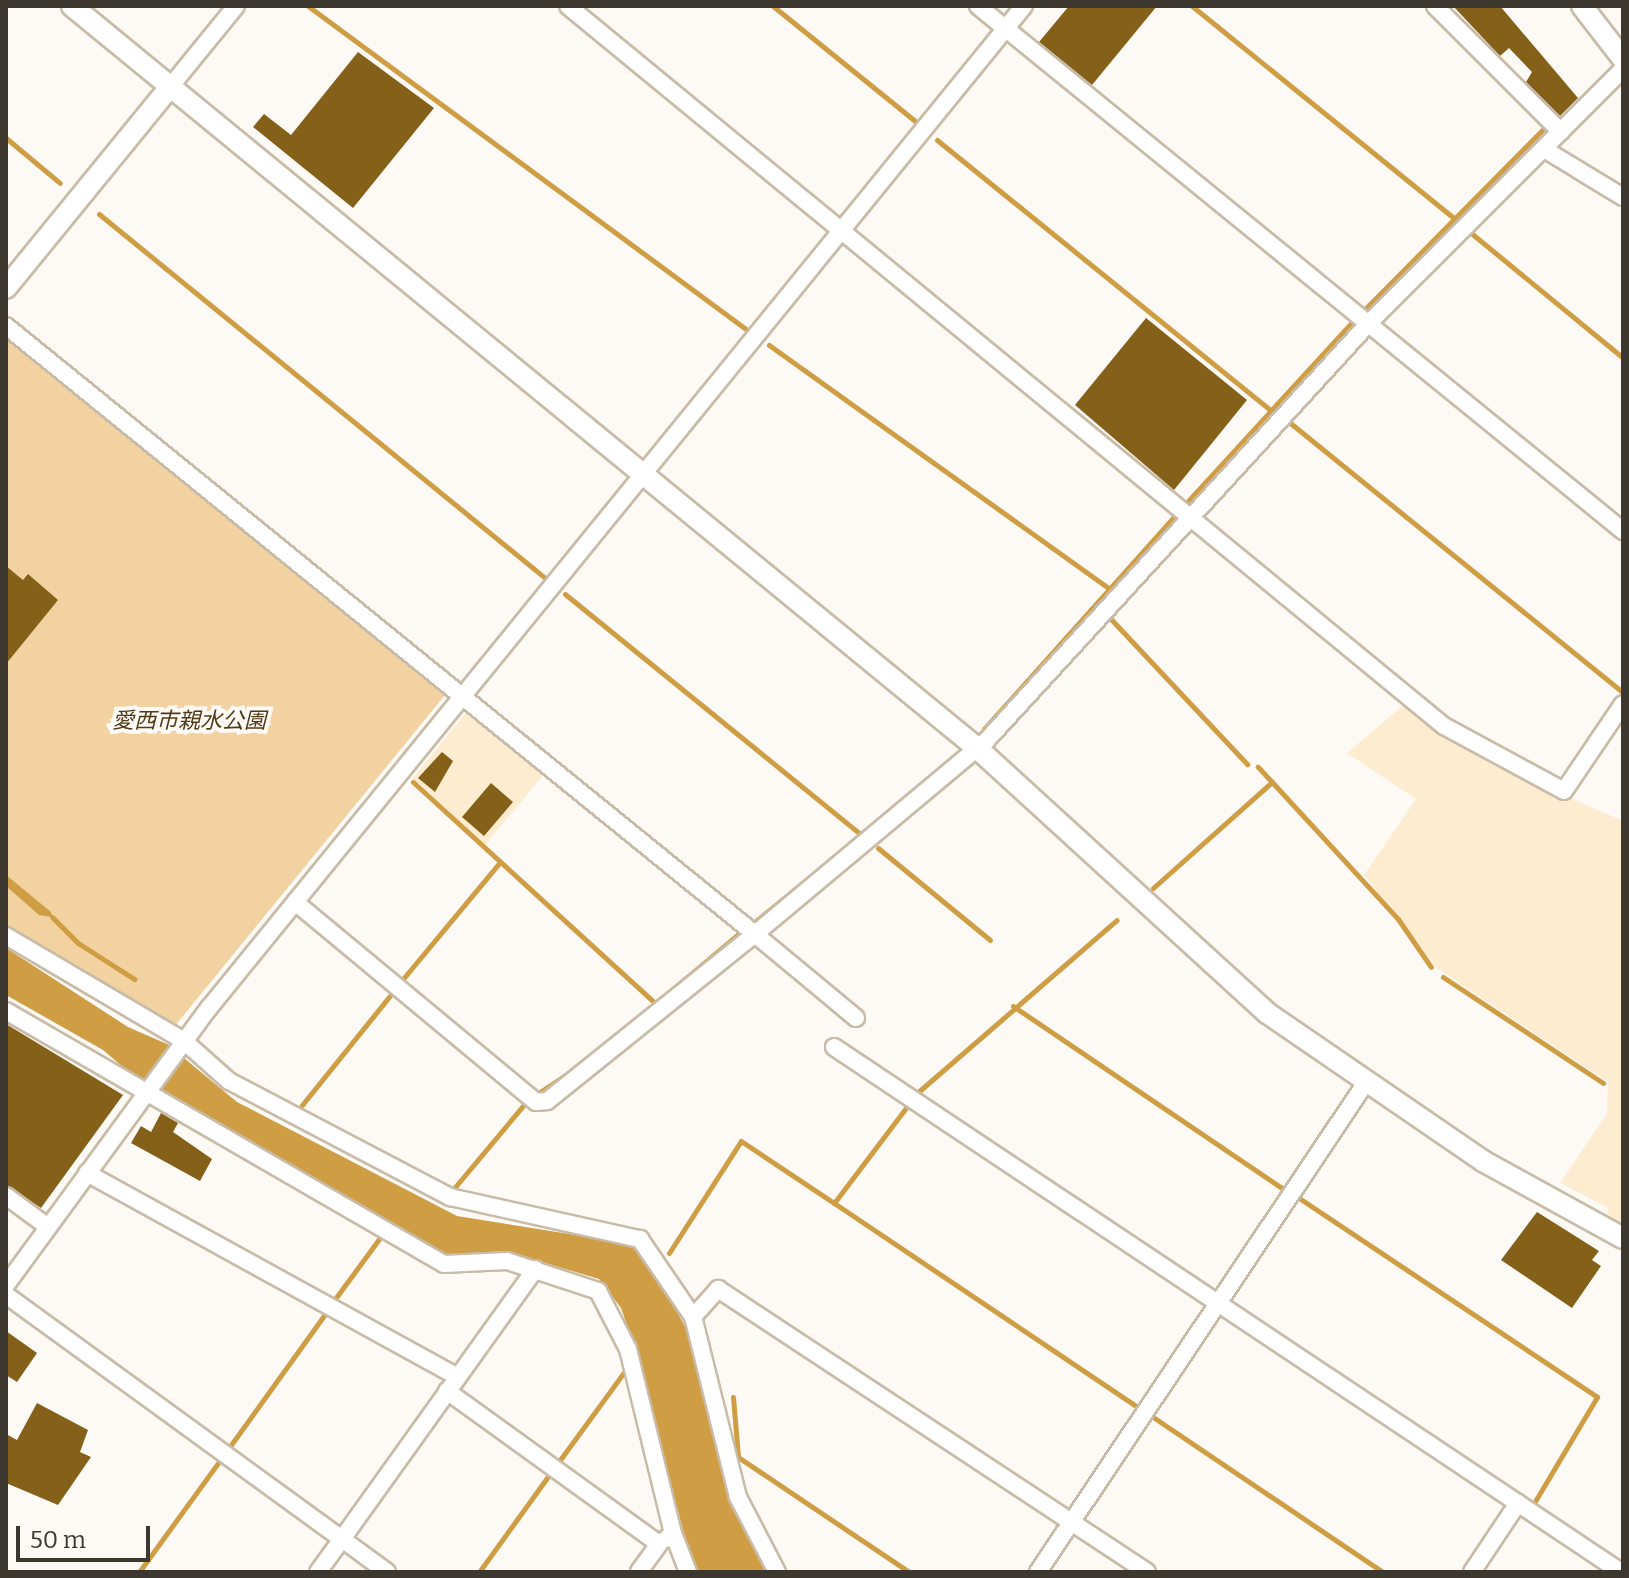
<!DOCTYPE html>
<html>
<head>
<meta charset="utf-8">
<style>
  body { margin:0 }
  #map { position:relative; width:1629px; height:1578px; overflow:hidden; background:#fdfaf6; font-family:Bitter,"Noto Sans JP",serif }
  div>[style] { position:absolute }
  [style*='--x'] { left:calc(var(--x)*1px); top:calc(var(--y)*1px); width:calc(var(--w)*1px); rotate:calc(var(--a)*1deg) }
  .built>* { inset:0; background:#fdecd0 }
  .green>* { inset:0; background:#f1d2a0 }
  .water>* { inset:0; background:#cf9d44 }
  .stream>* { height:5px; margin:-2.5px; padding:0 2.5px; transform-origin:2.5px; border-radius:2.5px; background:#cf9d44 }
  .building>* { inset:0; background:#856019 }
  .roads { filter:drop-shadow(2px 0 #c8bba7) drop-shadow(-2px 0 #c8bba7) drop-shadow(0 2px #c8bba7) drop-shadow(0 -2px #c8bba7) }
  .minor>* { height:16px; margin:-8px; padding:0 8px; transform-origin:8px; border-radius:8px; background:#fff }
  .tertiary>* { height:20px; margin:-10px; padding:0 10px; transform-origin:10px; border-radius:10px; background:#fff }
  span { translate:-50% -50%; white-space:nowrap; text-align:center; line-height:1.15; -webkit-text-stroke:8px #fdfaf6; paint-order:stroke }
  .park-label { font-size:22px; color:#503b16; font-style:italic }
  .frame { position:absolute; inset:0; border:8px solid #3d382f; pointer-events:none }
  .scale { position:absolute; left:16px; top:1526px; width:134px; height:36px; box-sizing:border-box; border:4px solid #3d382f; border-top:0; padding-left:10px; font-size:24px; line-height:28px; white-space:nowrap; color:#3d382f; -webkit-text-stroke:6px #fdfaf6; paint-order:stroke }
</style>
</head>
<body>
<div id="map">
  <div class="built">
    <i style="clip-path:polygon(1408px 701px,1491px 763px,1623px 821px,1623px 1225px,1607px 1217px,1608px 1208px,1560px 1183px,1607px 1113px,1608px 1082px,1435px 967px,1364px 875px,1416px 799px,1347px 753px)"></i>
    <i style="clip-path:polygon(469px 709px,546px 772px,485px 845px,413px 778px)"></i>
  </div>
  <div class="green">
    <i style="clip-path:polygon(6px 331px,445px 695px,174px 1027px,6px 927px)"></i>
  </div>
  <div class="water">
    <i style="clip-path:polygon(6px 875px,51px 912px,52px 917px,39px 915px,6px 886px)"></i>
    <i style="clip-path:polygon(6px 948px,128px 1027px,167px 1044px,237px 1102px,457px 1216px,626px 1243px,643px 1253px,689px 1333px,730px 1502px,768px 1572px,694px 1572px,637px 1354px,621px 1308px,599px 1279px,515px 1254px,442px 1258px,159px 1098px,103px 1050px,6px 995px)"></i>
  </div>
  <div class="stream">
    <i style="--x:308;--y:6;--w:544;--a:36.41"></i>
    <i style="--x:773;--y:6;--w:184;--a:39"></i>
    <i style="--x:1192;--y:6;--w:340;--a:39"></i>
    <i style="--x:6;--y:138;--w:70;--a:39.8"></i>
    <i style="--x:937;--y:140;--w:431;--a:39"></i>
    <i style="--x:99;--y:214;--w:574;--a:39.21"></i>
    <i style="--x:1471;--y:233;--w:197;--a:39.4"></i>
    <i style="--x:1365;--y:309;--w:253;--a:-45.3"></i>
    <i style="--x:769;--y:345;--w:417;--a:35.6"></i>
    <i style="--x:1289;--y:422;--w:429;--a:39"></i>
    <i style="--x:1188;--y:501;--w:244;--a:-47.5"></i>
    <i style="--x:565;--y:594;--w:387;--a:39.1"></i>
    <i style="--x:1109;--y:617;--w:202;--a:46.8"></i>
    <i style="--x:984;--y:729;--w:288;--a:-48.2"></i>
    <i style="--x:413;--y:782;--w:329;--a:42.4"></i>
    <i style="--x:1272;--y:782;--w:186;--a:47.4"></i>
    <i style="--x:1398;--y:919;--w:58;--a:55.5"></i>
    <i style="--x:878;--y:848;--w:145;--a:39.4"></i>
    <i style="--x:1153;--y:888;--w:159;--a:-41.7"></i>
    <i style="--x:1272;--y:782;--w:21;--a:-133"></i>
    <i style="--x:52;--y:917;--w:37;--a:45"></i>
    <i style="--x:78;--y:943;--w:67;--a:32.7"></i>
    <i style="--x:752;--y:924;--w:114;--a:-39"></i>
    <i style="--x:1443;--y:977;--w:192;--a:33.5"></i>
    <i style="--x:402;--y:980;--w:153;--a:-50.3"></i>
    <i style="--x:655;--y:1004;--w:114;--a:-40"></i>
    <i style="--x:1013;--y:1006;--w:328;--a:34.1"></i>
    <i style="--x:540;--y:1092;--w:43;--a:-33.7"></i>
    <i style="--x:917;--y:1093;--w:264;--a:-40.9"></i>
    <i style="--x:302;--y:1105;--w:145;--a:-51.2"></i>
    <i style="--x:455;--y:1187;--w:112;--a:-50.1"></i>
    <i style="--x:1296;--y:1196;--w:362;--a:33.7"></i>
    <i style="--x:1597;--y:1397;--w:126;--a:120.7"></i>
    <i style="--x:834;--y:1203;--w:369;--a:33.9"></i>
    <i style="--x:669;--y:1253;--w:133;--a:-57.3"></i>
    <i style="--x:741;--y:1141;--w:112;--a:33.7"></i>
    <i style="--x:834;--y:1203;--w:124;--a:-52.9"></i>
    <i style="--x:332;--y:1303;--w:79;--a:-53.7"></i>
    <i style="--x:733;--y:1397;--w:60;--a:85.2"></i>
    <i style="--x:738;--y:1457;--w:206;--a:33.9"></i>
    <i style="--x:1150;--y:1415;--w:281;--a:34"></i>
    <i style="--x:228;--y:1449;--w:170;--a:-54.3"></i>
    <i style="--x:557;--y:1464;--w:119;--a:-53.9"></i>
    <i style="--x:139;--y:1572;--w:135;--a:-54.1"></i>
    <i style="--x:479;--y:1572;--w:123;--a:-54.2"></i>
  </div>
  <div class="building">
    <i style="clip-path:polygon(1069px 6px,1157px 6px,1092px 85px,1039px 42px)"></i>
    <i style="clip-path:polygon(1453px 6px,1500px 6px,1578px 98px,1560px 116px,1526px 82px,1532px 72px,1509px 48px,1500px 56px)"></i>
    <i style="clip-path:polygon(358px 52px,434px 108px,353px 208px,253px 127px,264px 114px,291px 135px)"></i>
    <i style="clip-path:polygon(1146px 318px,1247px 400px,1174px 490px,1075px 405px)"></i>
    <i style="clip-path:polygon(6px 566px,23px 580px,28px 574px,58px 600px,6px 664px)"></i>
    <i style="clip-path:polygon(442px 752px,453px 761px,435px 792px,418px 778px)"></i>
    <i style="clip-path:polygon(491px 783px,513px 802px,484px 836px,462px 817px)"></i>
    <i style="clip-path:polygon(6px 1024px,123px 1095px,41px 1208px,6px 1185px)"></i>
    <i style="clip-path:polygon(161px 1113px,178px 1123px,173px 1132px,212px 1159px,200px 1181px,131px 1143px,141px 1126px,151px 1132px)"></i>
    <i style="clip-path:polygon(1537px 1212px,1599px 1251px,1592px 1260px,1601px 1266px,1572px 1308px,1501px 1260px)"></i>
    <i style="clip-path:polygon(6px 1331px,37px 1353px,17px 1382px,6px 1375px)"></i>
    <i style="clip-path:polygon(37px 1403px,88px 1430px,80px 1452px,91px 1457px,58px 1505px,6px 1483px,6px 1434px,17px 1440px)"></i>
  </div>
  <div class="roads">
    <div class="minor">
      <i style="--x:568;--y:6;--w:1134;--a:39.42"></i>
      <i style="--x:1444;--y:726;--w:136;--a:28.4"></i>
      <i style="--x:1564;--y:791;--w:105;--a:-55.9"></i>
      <i style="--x:978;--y:6;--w:832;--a:39.14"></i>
      <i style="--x:1435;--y:6;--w:178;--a:45"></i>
      <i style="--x:170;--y:87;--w:104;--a:-50.8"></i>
      <i style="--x:1544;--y:149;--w:92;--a:31.3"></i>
      <i style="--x:6;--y:326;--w:965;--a:39.07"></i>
      <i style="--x:755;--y:934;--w:267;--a:141.2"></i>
      <i style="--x:547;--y:1101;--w:11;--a:175"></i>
      <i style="--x:536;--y:1102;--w:313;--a:-140.3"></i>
      <i style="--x:6;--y:936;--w:207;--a:30.5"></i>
      <i style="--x:184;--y:1041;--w:60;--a:41.6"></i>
      <i style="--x:229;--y:1081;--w:250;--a:27.7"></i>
      <i style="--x:450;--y:1197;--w:195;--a:12.5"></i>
      <i style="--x:640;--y:1239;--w:94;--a:55.8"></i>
      <i style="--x:6;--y:1011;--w:506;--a:30.01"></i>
      <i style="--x:444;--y:1264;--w:63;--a:-2.7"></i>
      <i style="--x:507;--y:1261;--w:96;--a:18.2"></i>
      <i style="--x:598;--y:1291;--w:65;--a:62.7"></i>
      <i style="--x:628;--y:1349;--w:189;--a:76.3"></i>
      <i style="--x:856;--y:1018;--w:131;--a:-140.3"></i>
      <i style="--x:755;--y:934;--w:300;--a:-39.9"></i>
      <i style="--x:985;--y:742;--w:568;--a:-47.5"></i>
      <i style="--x:1369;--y:323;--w:359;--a:-45"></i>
      <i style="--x:834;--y:1047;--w:946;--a:33.71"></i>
      <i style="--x:87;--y:1173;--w:423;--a:28.8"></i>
      <i style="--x:6;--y:1196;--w:52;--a:36.4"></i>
      <i style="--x:6;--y:1285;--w:343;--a:-53.8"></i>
      <i style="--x:209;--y:1008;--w:1292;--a:-50.88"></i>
      <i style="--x:6;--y:1295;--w:415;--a:36"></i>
      <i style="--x:342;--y:1539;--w:41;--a:126"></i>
      <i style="--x:447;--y:1391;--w:261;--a:35.8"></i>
      <i style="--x:659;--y:1544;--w:34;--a:126"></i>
      <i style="--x:666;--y:1539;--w:9;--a:-41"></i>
      <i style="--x:673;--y:1533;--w:42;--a:69"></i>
      <i style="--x:387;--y:1572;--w:56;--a:-143.7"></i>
      <i style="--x:342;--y:1539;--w:332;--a:-54.4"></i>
      <i style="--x:777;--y:1572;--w:85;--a:-117.5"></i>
      <i style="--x:738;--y:1497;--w:186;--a:-104"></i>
      <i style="--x:693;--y:1317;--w:38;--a:-48"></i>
      <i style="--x:718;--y:1289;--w:514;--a:33.41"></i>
      <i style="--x:1038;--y:1572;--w:591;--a:-56.18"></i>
      <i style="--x:1472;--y:1572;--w:83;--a:-56.3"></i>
    </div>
    <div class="tertiary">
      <i style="--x:72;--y:6;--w:1170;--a:39.35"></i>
      <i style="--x:977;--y:748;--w:393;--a:42.4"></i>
      <i style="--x:1267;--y:1013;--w:262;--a:34.4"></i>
      <i style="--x:1483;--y:1161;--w:160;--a:28.8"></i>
      <i style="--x:1582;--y:6;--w:67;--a:52.3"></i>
      <i style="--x:6;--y:288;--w:259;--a:-50.8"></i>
    </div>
  </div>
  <div class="park-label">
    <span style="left:189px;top:721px">愛西市親水公園</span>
  </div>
  <div class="frame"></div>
  <div class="scale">50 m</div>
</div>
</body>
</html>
